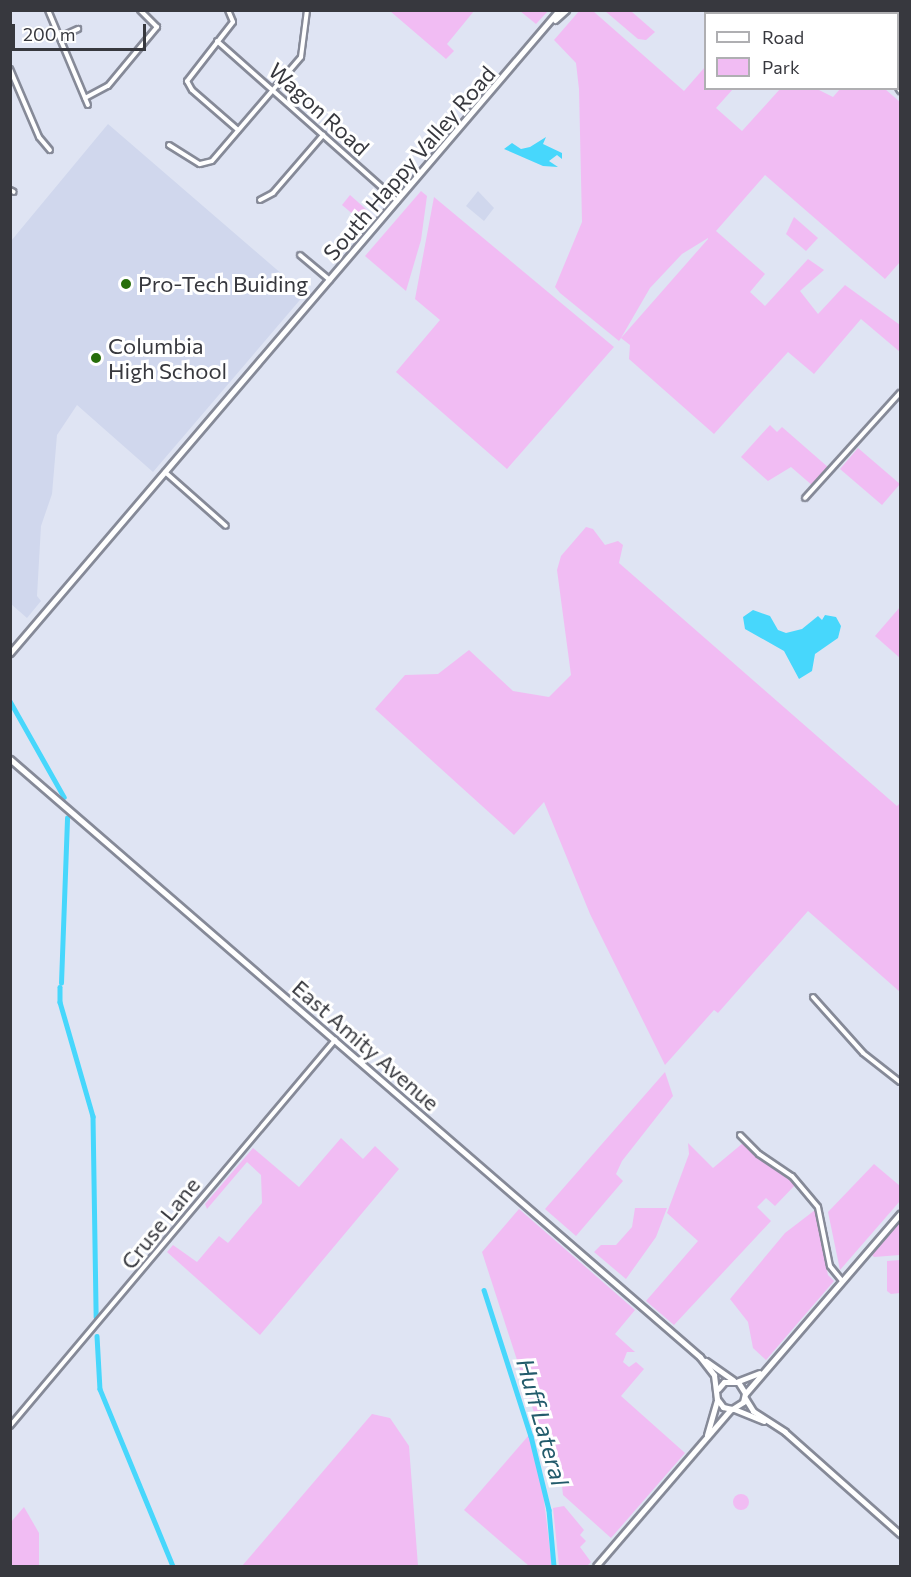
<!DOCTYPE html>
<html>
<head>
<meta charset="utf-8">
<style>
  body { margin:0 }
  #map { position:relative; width:911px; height:1577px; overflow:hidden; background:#dfe4f3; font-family:Commissioner,sans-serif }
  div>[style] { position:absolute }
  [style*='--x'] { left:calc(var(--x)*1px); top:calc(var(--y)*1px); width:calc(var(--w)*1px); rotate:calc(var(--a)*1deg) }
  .built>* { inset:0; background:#d0d7ed }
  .green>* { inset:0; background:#f1bcf3 }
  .round { border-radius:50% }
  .water>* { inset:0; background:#47d7fc }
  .canal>* { height:4.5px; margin:-2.25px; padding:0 2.25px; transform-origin:2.25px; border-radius:2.25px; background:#47d7fc }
  .roads { filter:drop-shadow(2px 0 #868a98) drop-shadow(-2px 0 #868a98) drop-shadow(0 2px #868a98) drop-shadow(0 -2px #868a98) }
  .street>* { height:4px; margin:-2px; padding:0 2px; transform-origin:2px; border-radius:2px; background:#fff }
  .secondary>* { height:5px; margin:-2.5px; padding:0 2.5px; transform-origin:2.5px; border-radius:2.5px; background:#fff }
  .dots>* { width:16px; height:16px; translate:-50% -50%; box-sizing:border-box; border:3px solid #fff; border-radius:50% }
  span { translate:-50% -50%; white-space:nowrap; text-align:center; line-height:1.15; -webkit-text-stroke:6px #fff; paint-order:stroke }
  .street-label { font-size:22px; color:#37383e }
  .poi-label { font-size:22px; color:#37383e }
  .left { translate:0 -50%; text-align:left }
  .water-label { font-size:24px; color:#225b6b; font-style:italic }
  .frame { position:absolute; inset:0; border:12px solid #37383e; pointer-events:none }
  .legend { position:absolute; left:704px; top:12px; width:195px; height:78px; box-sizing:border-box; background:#fff; border:2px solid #afafb2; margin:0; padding:8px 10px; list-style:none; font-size:18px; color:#37383e }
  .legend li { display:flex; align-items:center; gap:12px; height:30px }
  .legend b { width:30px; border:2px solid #afafb2 }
  .scale { position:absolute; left:12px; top:24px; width:134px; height:27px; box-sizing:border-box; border:3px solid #37383e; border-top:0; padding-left:8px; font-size:18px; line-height:21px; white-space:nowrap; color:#37383e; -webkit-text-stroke:4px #fff; paint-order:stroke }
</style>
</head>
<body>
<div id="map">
  <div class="built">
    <i style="clip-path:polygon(108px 124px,305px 294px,153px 472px,77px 405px,57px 435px,52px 494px,41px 526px,37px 596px,41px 601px,27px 618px,11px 604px,11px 241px)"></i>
    <i style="clip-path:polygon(478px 191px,494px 208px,484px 221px,466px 206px)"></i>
  </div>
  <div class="green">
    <i style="clip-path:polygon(evenodd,580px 10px,593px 11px,684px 91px,705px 67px,706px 88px,733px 89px,716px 108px,742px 131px,780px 89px,817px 89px,833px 97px,840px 89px,885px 89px,900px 102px,900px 262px,885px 279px,765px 175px,716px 231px,765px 274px,750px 292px,765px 306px,808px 259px,824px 270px,800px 291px,818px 314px,845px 285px,900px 325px,900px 352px,861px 319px,814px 374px,788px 352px,714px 434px,629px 359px,630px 345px,621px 338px,619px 341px,560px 293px,555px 287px,582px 222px,579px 89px,576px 63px,554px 40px,580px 10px,708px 238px,708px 239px,621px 338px,650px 288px,682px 254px,708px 238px)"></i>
    <i style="clip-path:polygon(390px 11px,474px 11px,447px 44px,454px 51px,446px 59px)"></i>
    <i style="clip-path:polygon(520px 11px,548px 10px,548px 11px,536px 24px)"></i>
    <i style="clip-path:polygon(605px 11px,632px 12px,655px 32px,646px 40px,638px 39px)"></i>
    <i style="clip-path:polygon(421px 191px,427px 196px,421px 240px,406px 291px,365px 256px)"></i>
    <i style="clip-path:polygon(350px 195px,376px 218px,368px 227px,342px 205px)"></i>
    <i style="clip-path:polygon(434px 197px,614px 347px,507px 469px,396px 372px,440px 320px,415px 299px)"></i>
    <i style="clip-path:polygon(794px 217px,818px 238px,806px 251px,786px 234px)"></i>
    <i style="clip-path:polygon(770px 425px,777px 432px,782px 427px,829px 468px,813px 486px,791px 467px,768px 481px,741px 457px)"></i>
    <i style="clip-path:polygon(858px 448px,900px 484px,882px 505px,840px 469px)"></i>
    <i style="clip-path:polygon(586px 527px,593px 529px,605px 545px,618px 541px,623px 545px,619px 563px,897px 806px,900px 803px,900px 992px,808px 911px,718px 1013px,714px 1010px,665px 1065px,590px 914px,544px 802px,514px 835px,375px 709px,405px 675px,438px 674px,469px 650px,513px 691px,549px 697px,571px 675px,557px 570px,561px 556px)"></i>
    <i style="clip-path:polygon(900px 607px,900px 658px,875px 636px)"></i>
    <i style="clip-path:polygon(665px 1072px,673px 1096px,622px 1161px,616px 1174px,623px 1181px,576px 1236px,545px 1209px)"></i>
    <i style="clip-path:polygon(341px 1138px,363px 1159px,375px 1146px,399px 1169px,260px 1335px,167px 1252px,173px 1245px,197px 1262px,219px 1236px,228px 1243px,262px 1203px,261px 1175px,247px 1162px,207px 1209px,205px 1204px,253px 1148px,299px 1187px)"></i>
    <i style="clip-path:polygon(688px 1143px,713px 1168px,743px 1143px,796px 1184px,775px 1206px,766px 1198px,757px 1207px,771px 1221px,674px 1325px,646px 1301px,698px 1241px,667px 1213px,689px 1154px)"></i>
    <i style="clip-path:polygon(874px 1164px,900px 1186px,900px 1201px,840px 1270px,828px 1212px)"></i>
    <i style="clip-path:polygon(635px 1208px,667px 1208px,656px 1237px,626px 1279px,594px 1252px,601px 1245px,616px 1245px,632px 1227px)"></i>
    <i style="clip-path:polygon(519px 1209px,635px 1310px,615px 1334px,635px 1352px,627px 1352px,623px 1362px,629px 1367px,636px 1362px,644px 1369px,621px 1396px,685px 1453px,611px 1538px,563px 1495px,560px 1468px,538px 1425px,482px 1252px)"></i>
    <i style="clip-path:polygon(815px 1210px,828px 1275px,834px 1281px,766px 1360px,753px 1348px,748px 1322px,730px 1299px,785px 1233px)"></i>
    <i style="clip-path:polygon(900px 1221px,900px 1255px,874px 1257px,872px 1255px)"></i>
    <i style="clip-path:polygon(900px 1260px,900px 1293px,891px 1294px,887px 1291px,887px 1261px)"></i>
    <i style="clip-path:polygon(372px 1414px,390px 1418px,409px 1446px,418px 1566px,242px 1566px)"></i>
    <i style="clip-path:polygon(529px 1435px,543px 1492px,552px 1566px,529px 1566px,464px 1510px)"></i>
    <i class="round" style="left:733px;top:1494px;width:16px;height:16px"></i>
    <i style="clip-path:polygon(564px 1506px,584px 1530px,580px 1535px,586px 1541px,580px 1547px,591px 1562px,587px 1566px,559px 1566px,553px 1508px)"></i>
    <i style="clip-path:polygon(24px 1507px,39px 1533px,39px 1566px,11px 1566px,11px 1522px)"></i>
  </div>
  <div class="water">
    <i style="clip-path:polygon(546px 137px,543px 144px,562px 153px,562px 159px,557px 155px,549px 161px,558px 167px,543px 166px,504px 149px,512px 143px,521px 149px,530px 147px)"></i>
    <i style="clip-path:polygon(753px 610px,770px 616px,778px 630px,786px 633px,802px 629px,818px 616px,822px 620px,825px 615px,836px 617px,841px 626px,838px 638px,815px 654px,812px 671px,799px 679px,784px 651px,745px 629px,743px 617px)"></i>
  </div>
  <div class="canal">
    <i style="--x:10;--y:701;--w:110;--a:60.6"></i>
    <i style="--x:61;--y:983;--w:165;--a:-87.9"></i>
    <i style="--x:60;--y:987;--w:15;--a:90"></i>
    <i style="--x:60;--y:1002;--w:119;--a:73.9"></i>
    <i style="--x:93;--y:1116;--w:201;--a:89.1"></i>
    <i style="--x:484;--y:1290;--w:153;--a:72.2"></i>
    <i style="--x:531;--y:1436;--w:76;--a:76.3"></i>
    <i style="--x:549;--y:1510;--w:56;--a:84.9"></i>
    <i style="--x:97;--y:1336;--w:53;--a:86.8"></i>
    <i style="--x:100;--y:1389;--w:191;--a:67.6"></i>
  </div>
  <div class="roads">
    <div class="street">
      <i style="--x:48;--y:10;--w:103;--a:67.2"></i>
      <i style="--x:140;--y:10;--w:24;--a:45"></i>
      <i style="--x:228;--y:10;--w:13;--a:67"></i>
      <i style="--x:233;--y:22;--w:75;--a:127.9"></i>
      <i style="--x:187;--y:81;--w:10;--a:61"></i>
      <i style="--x:192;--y:90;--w:61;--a:41"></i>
      <i style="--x:824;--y:14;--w:4;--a:-63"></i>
      <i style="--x:60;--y:37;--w:20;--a:-24"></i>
      <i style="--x:217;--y:41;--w:241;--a:41.6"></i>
      <i style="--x:10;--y:69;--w:74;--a:66.9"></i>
      <i style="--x:39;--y:137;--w:17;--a:50"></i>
      <i style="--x:85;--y:98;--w:26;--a:-28"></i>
      <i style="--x:108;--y:86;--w:77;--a:-50.3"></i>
      <i style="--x:169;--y:145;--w:36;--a:32"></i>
      <i style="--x:200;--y:164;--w:12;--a:-14"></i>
      <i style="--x:212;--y:161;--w:137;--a:-49.4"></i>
      <i style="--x:301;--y:57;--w:47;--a:-82.7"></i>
      <i style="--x:10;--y:190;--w:4;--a:27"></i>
      <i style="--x:260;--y:200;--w:15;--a:-28"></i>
      <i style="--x:273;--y:193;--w:77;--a:-49.2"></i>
      <i style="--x:300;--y:255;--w:39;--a:40"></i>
      <i style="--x:165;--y:472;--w:81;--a:41.5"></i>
      <i style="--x:805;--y:498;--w:142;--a:-47.9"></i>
      <i style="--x:813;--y:997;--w:75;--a:48.2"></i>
      <i style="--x:863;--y:1053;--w:47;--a:38.1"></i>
      <i style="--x:740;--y:1135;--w:27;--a:45"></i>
      <i style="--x:759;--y:1154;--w:40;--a:34"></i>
      <i style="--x:792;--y:1176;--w:40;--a:50"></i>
      <i style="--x:818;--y:1207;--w:60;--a:78.5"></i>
      <i style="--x:830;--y:1266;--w:19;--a:51"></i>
      <i style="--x:10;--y:1426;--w:505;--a:-49.9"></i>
    </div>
    <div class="secondary">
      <i style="--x:809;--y:10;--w:5;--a:53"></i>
      <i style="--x:555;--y:20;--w:15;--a:-42"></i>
      <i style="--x:898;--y:87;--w:4;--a:56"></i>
      <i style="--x:10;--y:653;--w:845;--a:-49.51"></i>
      <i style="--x:10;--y:759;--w:913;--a:40.91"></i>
      <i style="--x:700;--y:1357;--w:23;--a:52"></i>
      <i style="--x:714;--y:1375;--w:24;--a:83"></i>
      <i style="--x:717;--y:1399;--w:10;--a:53"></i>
      <i style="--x:723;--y:1407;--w:9;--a:13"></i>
      <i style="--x:732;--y:1409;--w:13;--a:-32"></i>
      <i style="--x:743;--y:1402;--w:9;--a:-77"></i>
      <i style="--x:745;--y:1393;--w:13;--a:-122"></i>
      <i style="--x:738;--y:1382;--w:14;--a:180"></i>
      <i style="--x:724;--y:1382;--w:9;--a:131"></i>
      <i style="--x:706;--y:1361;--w:33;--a:35"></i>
      <i style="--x:736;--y:1382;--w:25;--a:-21"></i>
      <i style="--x:745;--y:1394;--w:238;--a:-49.3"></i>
      <i style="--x:745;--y:1398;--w:15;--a:58"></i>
      <i style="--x:753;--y:1411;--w:38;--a:33"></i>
      <i style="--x:785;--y:1432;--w:154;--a:41.6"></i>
      <i style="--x:734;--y:1409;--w:32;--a:22"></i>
      <i style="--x:707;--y:1435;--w:35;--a:-74"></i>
      <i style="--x:596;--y:1566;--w:207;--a:-49.3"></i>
    </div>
  </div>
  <div class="dots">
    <i style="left:126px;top:284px;background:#266d0a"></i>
    <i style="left:96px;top:358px;background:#266d0a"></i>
  </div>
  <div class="street-label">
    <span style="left:319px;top:109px;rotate:42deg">Wagon Road</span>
    <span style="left:409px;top:163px;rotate:-49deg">South Happy Valley Road</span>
    <span style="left:366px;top:1045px;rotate:41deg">East Amity Avenue</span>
    <span style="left:160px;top:1223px;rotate:-51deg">Cruse Lane</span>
  </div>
  <div class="poi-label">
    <span class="left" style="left:138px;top:284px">Pro-Tech Buiding</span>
    <span class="left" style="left:108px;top:358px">Columbia<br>High School</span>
  </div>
  <div class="water-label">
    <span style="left:543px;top:1422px;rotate:74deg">Huff Lateral</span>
  </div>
  <div class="frame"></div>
  <ul class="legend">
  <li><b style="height:8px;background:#fff"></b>Road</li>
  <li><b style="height:16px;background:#f1bcf3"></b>Park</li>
  </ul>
  <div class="scale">200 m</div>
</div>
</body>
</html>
